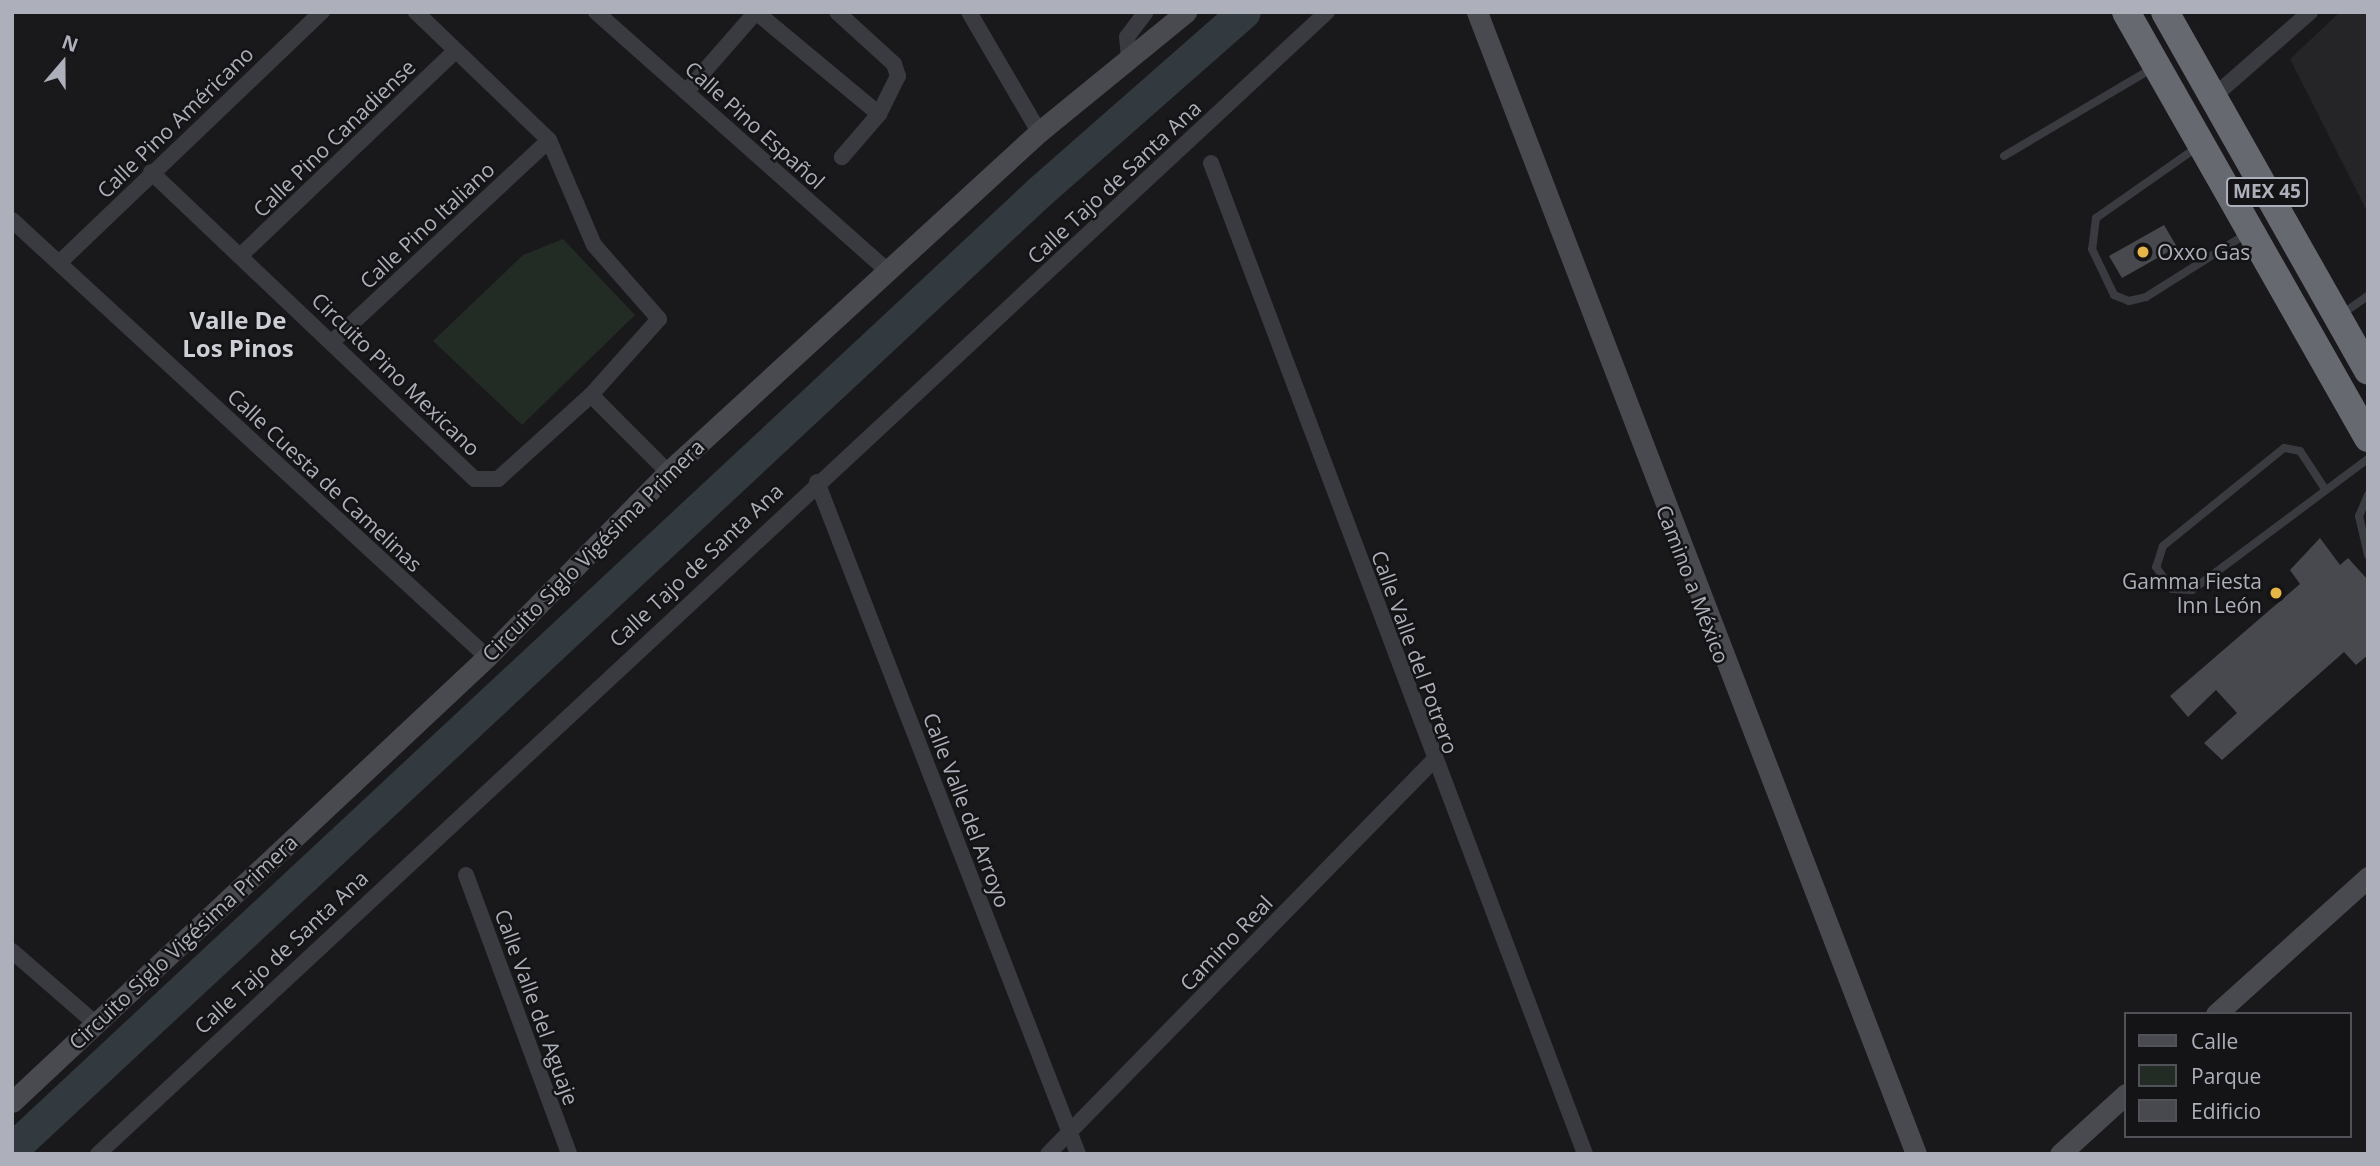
<!DOCTYPE html>
<html>
<head>
<meta charset="utf-8">
<style>
  body { margin:0 }
  #map { position:relative; width:2380px; height:1166px; overflow:hidden; background:#19191b; font-family:"Open Sans",sans-serif }
  div>[style] { position:absolute }
  [style*='--x'] { left:calc(var(--x)*1px); top:calc(var(--y)*1px); width:calc(var(--w)*1px); rotate:calc(var(--a)*1deg) }
  .built>* { inset:0; background:#252528 }
  .green>* { inset:0; background:#232b25 }
  .river>* { height:33px; margin:-16.5px; padding:0 16.5px; transform-origin:16.5px; border-radius:16.5px; background:#323a40 }
  .building>* { inset:0; background:#48494e }
  .lane>* { height:8px; margin:-4px; padding:0 4px; transform-origin:4px; border-radius:4px; background:#3a3b40 }
  .street>* { height:16px; margin:-8px; padding:0 8px; transform-origin:8px; border-radius:8px; background:#3a3b40 }
  .secondary>* { height:21px; margin:-10.5px; padding:0 10.5px; transform-origin:10.5px; border-radius:10.5px; background:#494a50 }
  .highway>* { height:28px; margin:-14px; padding:0 14px; transform-origin:14px; border-radius:14px; background:#676971 }
  .dots>* { width:19px; height:19px; translate:-50% -50%; box-sizing:border-box; border:4px solid #141416; border-radius:50% }
  span { translate:-50% -50%; white-space:nowrap; text-align:center; line-height:1.15; -webkit-text-stroke:5px #141416; paint-order:stroke }
  .shield-label span { padding:2px 5px; background:#141416; border:2px solid; border-radius:5px; -webkit-text-stroke-width:0 }
  .shield-label { font-size:19px; color:#adb0ba; font-weight:700 }
  .street-label { font-size:21px; color:#adb0ba }
  .poi-label { font-size:21px; color:#adb0ba }
  .left { translate:0 -50%; text-align:left }
  .right { translate:-100% -50%; text-align:right }
  .quarter-label { font-size:24px; color:#cdcfd6; font-weight:700 }
  .frame { position:absolute; inset:0; border:14px solid #adb0ba; pointer-events:none }
  .legend { position:absolute; left:2124px; top:1012px; width:228px; height:126px; box-sizing:border-box; background:#141416; border:2px solid #515258; margin:0; padding:9px 12px; list-style:none; font-size:21px; color:#adb0ba }
  .legend li { display:flex; align-items:center; gap:14px; height:35px }
  .legend b { width:35px; border:2px solid #515258 }
  .north { position:absolute; left:28px; top:28px; width:70px; height:70px; -webkit-text-stroke:5px #141416; paint-order:stroke; rotate:20deg; font-size:19px; font-weight:700; line-height:28px; text-align:center; color:#adb0ba }
  .north::after { content:''; display:block; margin:auto; width:24px; height:32px; background:#adb0ba; clip-path:polygon(50% 0,100% 100%,50% 72%,0 100%) }
</style>
</head>
<body>
<div id="map">
  <div class="built">
    <i style="clip-path:polygon(2340px 12px,2368px 12px,2368px 213px,2290px 59px)"></i>
  </div>
  <div class="green">
    <i style="clip-path:polygon(563px 239px,635px 315px,522px 425px,433px 341px,523px 255px)"></i>
  </div>
  <div class="river">
    <i style="--x:12;--y:1149;--w:1405;--a:-42.98"></i>
    <i style="--x:1040;--y:191;--w:271;--a:-41.3"></i>
  </div>
  <div class="building">
    <i style="clip-path:polygon(2164px 225px,2177px 247px,2122px 278px,2109px 256px)"></i>
    <i style="clip-path:polygon(2320px 538px,2340px 565px,2348px 558px,2368px 580px,2368px 655px,2356px 665px,2344px 652px,2222px 760px,2204px 743px,2237px 713px,2216px 690px,2188px 717px,2170px 696px,2300px 584px,2290px 570px)"></i>
  </div>
  <div class="lane">
    <i style="--x:2196;--y:148;--w:122;--a:145"></i>
    <i style="--x:2096;--y:218;--w:31;--a:97"></i>
    <i style="--x:2092;--y:249;--w:51;--a:64.4"></i>
    <i style="--x:2114;--y:295;--w:16;--a:22"></i>
    <i style="--x:2129;--y:301;--w:17;--a:-13"></i>
    <i style="--x:2146;--y:297;--w:118;--a:-32.2"></i>
    <i style="--x:2004;--y:156;--w:171;--a:-30.6"></i>
    <i style="--x:2342;--y:314;--w:32;--a:-35"></i>
    <i style="--x:2325;--y:489;--w:45;--a:-123.3"></i>
    <i style="--x:2300;--y:451;--w:16;--a:-169"></i>
    <i style="--x:2284;--y:448;--w:156;--a:141"></i>
    <i style="--x:2163;--y:546;--w:22;--a:108"></i>
    <i style="--x:2156;--y:567;--w:27;--a:54"></i>
    <i style="--x:2172;--y:589;--w:20;--a:3"></i>
    <i style="--x:2192;--y:590;--w:219;--a:-36.7"></i>
    <i style="--x:2368;--y:495;--w:23;--a:113"></i>
    <i style="--x:2359;--y:516;--w:40;--a:77"></i>
  </div>
  <div class="street">
    <i style="--x:596;--y:12;--w:389;--a:41.6"></i>
    <i style="--x:756;--y:12;--w:160;--a:39.7"></i>
    <i style="--x:837;--y:12;--w:77;--a:42.4"></i>
    <i style="--x:894;--y:64;--w:13;--a:72"></i>
    <i style="--x:898;--y:76;--w:42;--a:116.6"></i>
    <i style="--x:879;--y:114;--w:57;--a:130.7"></i>
    <i style="--x:969;--y:12;--w:139;--a:59.7"></i>
    <i style="--x:1129;--y:59;--w:22;--a:-95"></i>
    <i style="--x:1127;--y:37;--w:31;--a:-53"></i>
    <i style="--x:686;--y:92;--w:106;--a:-48.8"></i>
    <i style="--x:2213;--y:97;--w:129;--a:-41.2"></i>
    <i style="--x:1211;--y:163;--w:1059;--a:69.32"></i>
    <i style="--x:151;--y:172;--w:446;--a:43.5"></i>
    <i style="--x:475;--y:479;--w:23;--a:0"></i>
    <i style="--x:498;--y:479;--w:125;--a:-42.1"></i>
    <i style="--x:591;--y:395;--w:102;--a:-48.2"></i>
    <i style="--x:659;--y:319;--w:98;--a:-131.3"></i>
    <i style="--x:594;--y:245;--w:114;--a:-113.2"></i>
    <i style="--x:549;--y:140;--w:185;--a:-136.1"></i>
    <i style="--x:12;--y:220;--w:645;--a:42.61"></i>
    <i style="--x:241;--y:255;--w:296;--a:-43.6"></i>
    <i style="--x:59;--y:263;--w:364;--a:-43.7"></i>
    <i style="--x:333;--y:341;--w:295;--a:-42.9"></i>
    <i style="--x:591;--y:395;--w:109;--a:45"></i>
    <i style="--x:817;--y:482;--w:721;--a:68.77"></i>
    <i style="--x:466;--y:875;--w:297;--a:69.7"></i>
    <i style="--x:12;--y:951;--w:111;--a:41"></i>
    <i style="--x:98;--y:1154;--w:1678;--a:-42.9"></i>
    <i style="--x:1048;--y:1154;--w:550;--a:-45.59"></i>
  </div>
  <div class="secondary">
    <i style="--x:1477;--y:12;--w:1223;--a:68.97"></i>
    <i style="--x:2216;--y:1014;--w:205;--a:-42"></i>
    <i style="--x:12;--y:1102;--w:651;--a:-43.13"></i>
    <i style="--x:487;--y:657;--w:259;--a:-45.6"></i>
    <i style="--x:668;--y:472;--w:503;--a:-42.5"></i>
    <i style="--x:1039;--y:132;--w:190;--a:-39.2"></i>
    <i style="--x:2060;--y:1154;--w:89;--a:-42.3"></i>
  </div>
  <div class="highway">
    <i style="--x:2126;--y:12;--w:490;--a:60.4"></i>
    <i style="--x:2165;--y:12;--w:412;--a:60.5"></i>
  </div>
  <div class="dots">
    <i style="left:2143px;top:252px;background:#e6b647"></i>
    <i style="left:2276px;top:593px;background:#e6b647"></i>
  </div>
  <div class="shield-label">
    <span style="left:2267px;top:192px">MEX 45</span>
  </div>
  <div class="street-label">
    <span style="left:175px;top:122px;rotate:-44deg">Calle Pino Américano</span>
    <span style="left:755px;top:125px;rotate:42deg">Calle Pino Español</span>
    <span style="left:334px;top:138px;rotate:-44deg">Calle Pino Canadiense</span>
    <span style="left:1114px;top:182px;rotate:-43deg">Calle Tajo de Santa Ana</span>
    <span style="left:427px;top:225px;rotate:-43deg">Calle Pino Italiano</span>
    <span style="left:396px;top:374px;rotate:44deg">Circuito Pino Mexicano</span>
    <span style="left:325px;top:480px;rotate:43deg">Calle Cuesta de Camelinas</span>
    <span style="left:593px;top:550px;rotate:-45deg">Circuito Siglo Vigésima Primera</span>
    <span style="left:696px;top:565px;rotate:-43deg">Calle Tajo de Santa Ana</span>
    <span style="left:1693px;top:584px;rotate:69deg">Camino a México</span>
    <span style="left:1415px;top:652px;rotate:70deg">Calle Valle del Potrero</span>
    <span style="left:967px;top:810px;rotate:69deg">Calle Valle del Arroyo</span>
    <span style="left:183px;top:942px;rotate:-43deg">Circuito Siglo Vigésima Primera</span>
    <span style="left:1226px;top:943px;rotate:-46deg">Camino Real</span>
    <span style="left:281px;top:952px;rotate:-43deg">Calle Tajo de Santa Ana</span>
    <span style="left:537px;top:1007px;rotate:70deg">Calle Valle del Aguaje</span>
  </div>
  <div class="poi-label">
    <span class="left" style="left:2157px;top:252px">Oxxo Gas</span>
    <span class="right" style="left:2262px;top:593px">Gamma Fiesta<br>Inn León</span>
  </div>
  <div class="quarter-label">
    <span style="left:238px;top:334px">Valle De<br>Los Pinos</span>
  </div>
  <div class="frame"></div>
  <ul class="legend">
  <li><b style="height:9px;background:#494a50"></b>Calle</li>
  <li><b style="height:19px;background:#232b25"></b>Parque</li>
  <li><b style="height:19px;background:#48494e"></b>Edificio</li>
  </ul>
  <div class="north">N</div>
</div>
</body>
</html>
